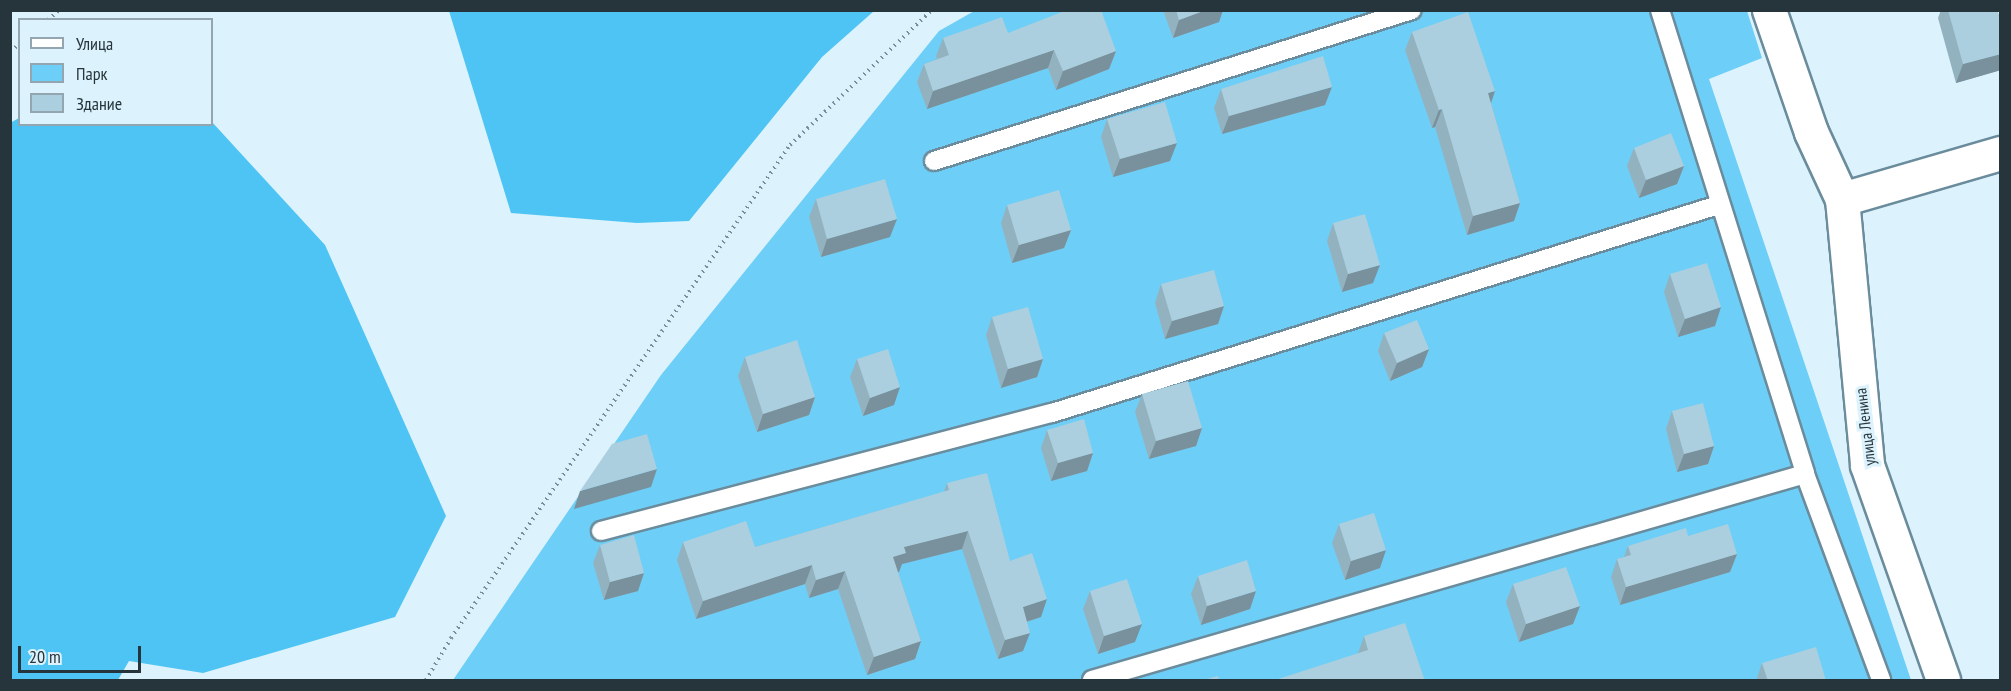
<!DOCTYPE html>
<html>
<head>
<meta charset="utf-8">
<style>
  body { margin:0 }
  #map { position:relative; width:2011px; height:691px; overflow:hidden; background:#dcf2fc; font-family:"PT Sans Narrow",sans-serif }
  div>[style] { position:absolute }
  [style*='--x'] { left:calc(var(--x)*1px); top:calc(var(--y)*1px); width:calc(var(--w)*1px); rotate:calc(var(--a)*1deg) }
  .green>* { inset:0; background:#6dcef7 }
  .forest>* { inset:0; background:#4dc4f3 }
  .path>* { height:4px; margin-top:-2px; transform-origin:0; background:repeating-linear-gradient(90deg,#7b8d95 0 1.5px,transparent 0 6px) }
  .roads { filter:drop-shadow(2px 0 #6a8c9c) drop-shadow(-2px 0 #6a8c9c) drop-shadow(0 2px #6a8c9c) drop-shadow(0 -2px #6a8c9c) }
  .service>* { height:18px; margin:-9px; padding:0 9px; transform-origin:9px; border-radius:9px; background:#fff }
  .minor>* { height:33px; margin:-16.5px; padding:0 16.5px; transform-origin:16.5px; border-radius:16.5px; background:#fff }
  .wall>* { inset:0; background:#93b2c0 }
  .shaded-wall>* { inset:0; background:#78919c }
  .building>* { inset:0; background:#abcfdf }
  span { translate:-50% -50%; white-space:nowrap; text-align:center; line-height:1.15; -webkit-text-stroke:6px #dcf2fc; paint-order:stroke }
  .street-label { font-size:16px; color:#26353b }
  .frame { position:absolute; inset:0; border:12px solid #26353b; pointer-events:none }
  .legend { position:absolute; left:18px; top:18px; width:195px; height:108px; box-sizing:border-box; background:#dcf2fc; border:2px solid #93a6af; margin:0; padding:8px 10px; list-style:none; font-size:18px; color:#26353b }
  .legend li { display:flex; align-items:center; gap:12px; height:30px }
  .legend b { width:30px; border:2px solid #93a6af }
  .scale { position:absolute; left:18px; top:646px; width:123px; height:27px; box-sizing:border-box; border:3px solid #26353b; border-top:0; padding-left:8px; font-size:18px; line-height:21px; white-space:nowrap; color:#26353b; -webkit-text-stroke:4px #dcf2fc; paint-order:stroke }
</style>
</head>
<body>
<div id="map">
  <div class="green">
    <i style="clip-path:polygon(976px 10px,1747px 11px,1762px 58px,1709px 79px,1911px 680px,453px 680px,661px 375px,939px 31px)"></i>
  </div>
  <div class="forest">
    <i style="clip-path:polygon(449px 11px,449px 10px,874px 11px,822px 57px,689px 221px,637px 223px,511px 213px)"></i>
    <i style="clip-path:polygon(19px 118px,20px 124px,212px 122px,325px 245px,446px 516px,395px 617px,203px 673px,129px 661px,118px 680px,11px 680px,10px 123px)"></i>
  </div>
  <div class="path">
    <i style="--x:48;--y:20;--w:15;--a:-42"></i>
    <i style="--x:10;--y:51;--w:12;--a:-35"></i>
    <i style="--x:426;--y:680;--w:49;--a:-59.2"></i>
    <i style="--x:451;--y:638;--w:598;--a:-55.49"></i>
    <i style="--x:790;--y:145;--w:196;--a:-43.6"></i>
  </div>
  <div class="roads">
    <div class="service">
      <i style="--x:1660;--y:10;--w:486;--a:72.6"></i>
      <i style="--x:1805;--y:474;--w:220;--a:69.7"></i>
      <i style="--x:934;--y:161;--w:501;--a:-17.53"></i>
      <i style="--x:601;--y:531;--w:466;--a:-14.7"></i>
      <i style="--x:1052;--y:413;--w:698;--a:-17.34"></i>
      <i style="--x:1092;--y:680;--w:742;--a:-16.12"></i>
    </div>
    <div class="minor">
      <i style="--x:1769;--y:10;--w:129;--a:71"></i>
      <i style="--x:1811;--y:132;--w:74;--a:65.2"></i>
      <i style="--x:1842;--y:199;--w:267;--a:84.6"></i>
      <i style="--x:1867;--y:465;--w:228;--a:70.5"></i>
      <i style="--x:1842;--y:199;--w:165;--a:-16.2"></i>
    </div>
  </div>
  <div class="wall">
    <i style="clip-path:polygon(1163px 10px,1223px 10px,1219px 22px,1173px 38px)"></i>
    <i style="clip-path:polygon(1941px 10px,1997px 10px,2001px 22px,2001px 70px,1956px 83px,1938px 18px)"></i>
    <i style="clip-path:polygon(1412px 32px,1491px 103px,1520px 203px,1514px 221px,1467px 235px,1435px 127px,1432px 128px,1405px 50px)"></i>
    <i style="clip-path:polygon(1008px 33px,1116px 51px,1109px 69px,1056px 90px,1048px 68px,927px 109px,917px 82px,924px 64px,937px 59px,936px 56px,943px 38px)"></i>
    <i style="clip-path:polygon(1221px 89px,1325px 105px,1222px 134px,1214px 108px)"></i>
    <i style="clip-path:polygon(1107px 119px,1170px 161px,1113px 177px,1101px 137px)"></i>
    <i style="clip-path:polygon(1634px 148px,1684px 166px,1677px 184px,1639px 198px,1627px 166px)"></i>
    <i style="clip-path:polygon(816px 199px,890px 237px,821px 257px,809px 217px)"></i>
    <i style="clip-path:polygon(1007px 205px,1071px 230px,1064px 248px,1012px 263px,1001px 223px)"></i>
    <i style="clip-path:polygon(1333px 223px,1373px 283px,1342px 292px,1327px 241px)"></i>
    <i style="clip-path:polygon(1670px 274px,1715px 326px,1678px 337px,1664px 292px)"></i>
    <i style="clip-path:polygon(1161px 284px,1224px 306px,1218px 324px,1165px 339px,1155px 303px)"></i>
    <i style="clip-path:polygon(992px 317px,1043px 359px,1037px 377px,1001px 388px,986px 335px)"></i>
    <i style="clip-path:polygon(1384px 333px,1429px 349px,1422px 367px,1390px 381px,1378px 351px)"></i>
    <i style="clip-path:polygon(745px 357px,815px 397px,809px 415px,757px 432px,738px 376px)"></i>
    <i style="clip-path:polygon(857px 359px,894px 405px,863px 416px,850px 377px)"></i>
    <i style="clip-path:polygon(1142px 394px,1202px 428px,1196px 446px,1149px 459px,1135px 412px)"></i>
    <i style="clip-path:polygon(1672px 411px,1714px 446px,1708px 464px,1677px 472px,1666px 429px)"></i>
    <i style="clip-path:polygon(1047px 430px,1093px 453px,1087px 471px,1051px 481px,1041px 448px)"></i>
    <i style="clip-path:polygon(947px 483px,1010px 561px,1041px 617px,1027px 622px,1023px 651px,998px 659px,962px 549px,902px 564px,899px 572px,898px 572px,921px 641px,915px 659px,867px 675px,838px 589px,809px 598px,805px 584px,696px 619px,677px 560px,683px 542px,755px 547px,944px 492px)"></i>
    <i style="clip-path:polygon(1339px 524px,1380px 568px,1345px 580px,1332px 543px)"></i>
    <i style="clip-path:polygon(1688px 536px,1737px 554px,1730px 572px,1620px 605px,1611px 577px,1617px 559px,1624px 557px,1628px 546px)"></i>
    <i style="clip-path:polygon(600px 545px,638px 591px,604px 600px,593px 563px)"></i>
    <i style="clip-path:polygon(1198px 576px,1250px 609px,1201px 625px,1191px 594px)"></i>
    <i style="clip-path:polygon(1513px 584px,1580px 606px,1573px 624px,1519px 642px,1506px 602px)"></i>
    <i style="clip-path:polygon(1090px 591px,1135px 642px,1098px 654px,1083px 609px)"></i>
    <i style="clip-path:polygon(1364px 636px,1425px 681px,1358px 653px)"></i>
    <i style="clip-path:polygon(1762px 663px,1826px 681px,1756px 681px)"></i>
  </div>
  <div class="shaded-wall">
    <i style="clip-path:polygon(1206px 10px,1223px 10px,1219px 22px,1173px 38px,1179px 20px)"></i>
    <i style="clip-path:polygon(1054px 50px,1048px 68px,927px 109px,933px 91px)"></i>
    <i style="clip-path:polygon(1116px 51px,1109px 69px,1056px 90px,1063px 71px)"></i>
    <i style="clip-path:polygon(2001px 54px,2001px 70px,1956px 83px,1963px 64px)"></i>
    <i style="clip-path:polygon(1332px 87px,1325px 105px,1222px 134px,1229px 116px)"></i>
    <i style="clip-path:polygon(1495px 91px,1489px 109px,1488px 93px)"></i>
    <i style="clip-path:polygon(1442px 109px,1435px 127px,1432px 128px,1439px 110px)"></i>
    <i style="clip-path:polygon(1177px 143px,1170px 161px,1113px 177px,1120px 159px)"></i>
    <i style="clip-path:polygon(1684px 166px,1677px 184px,1639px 198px,1646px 180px)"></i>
    <i style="clip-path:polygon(1520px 203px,1514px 221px,1467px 235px,1473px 216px)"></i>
    <i style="clip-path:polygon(897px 219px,890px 237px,821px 257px,827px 239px)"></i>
    <i style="clip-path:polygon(1071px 230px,1064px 248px,1012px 263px,1019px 245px)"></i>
    <i style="clip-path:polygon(1380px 265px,1373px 283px,1342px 292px,1348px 274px)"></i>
    <i style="clip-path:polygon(1224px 306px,1218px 324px,1165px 339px,1172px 321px)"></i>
    <i style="clip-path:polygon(1721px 307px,1715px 326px,1678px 337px,1685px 319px)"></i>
    <i style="clip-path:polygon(1429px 349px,1422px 367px,1390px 381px,1397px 363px)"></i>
    <i style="clip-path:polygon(1043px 359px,1037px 377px,1001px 388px,1008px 369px)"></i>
    <i style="clip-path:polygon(900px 387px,894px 405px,863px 416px,870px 398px)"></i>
    <i style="clip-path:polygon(815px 397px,809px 415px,757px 432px,763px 414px)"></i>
    <i style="clip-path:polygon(1202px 428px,1196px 446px,1149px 459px,1156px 441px)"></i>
    <i style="clip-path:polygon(1714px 446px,1708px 464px,1677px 472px,1684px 454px)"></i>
    <i style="clip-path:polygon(1093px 453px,1087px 471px,1051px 481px,1058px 463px)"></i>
    <i style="clip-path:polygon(657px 469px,651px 487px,574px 509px,580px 491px)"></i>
    <i style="clip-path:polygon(968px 531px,962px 549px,902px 564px,899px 572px,886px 575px,893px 557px,904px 547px)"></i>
    <i style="clip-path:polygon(1386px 550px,1380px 568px,1345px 580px,1351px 561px)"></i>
    <i style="clip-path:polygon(1737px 554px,1730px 572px,1620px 605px,1626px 587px)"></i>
    <i style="clip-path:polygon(812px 565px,805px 584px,696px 619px,703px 601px)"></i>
    <i style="clip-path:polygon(845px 571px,838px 589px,809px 598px,816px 580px)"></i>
    <i style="clip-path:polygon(644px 573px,638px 591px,604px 600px,610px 582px)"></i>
    <i style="clip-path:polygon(1256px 591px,1250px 609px,1201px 625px,1207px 606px)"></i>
    <i style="clip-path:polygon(1047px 599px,1041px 617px,1016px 625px,1023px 607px)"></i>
    <i style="clip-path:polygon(1580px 606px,1573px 624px,1519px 642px,1526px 624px)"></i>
    <i style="clip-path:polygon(1142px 624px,1135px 642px,1098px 654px,1104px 636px)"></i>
    <i style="clip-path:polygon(1030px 633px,1023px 651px,998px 659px,1005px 640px)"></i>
    <i style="clip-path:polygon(921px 641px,915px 659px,867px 675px,874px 657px)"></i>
  </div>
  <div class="building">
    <i style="clip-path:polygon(1067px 10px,1101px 10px,1116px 51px,1063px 71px,1054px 50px,933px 91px,924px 64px,949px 55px,943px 38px,1002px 17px,1008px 33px)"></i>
    <i style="clip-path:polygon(1176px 10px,1206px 10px,1179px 20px)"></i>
    <i style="clip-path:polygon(1948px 10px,1997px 10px,2001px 22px,2001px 54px,1963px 64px)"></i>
    <i style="clip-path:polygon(1468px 12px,1495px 91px,1488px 93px,1520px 203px,1473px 216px,1442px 109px,1439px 110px,1412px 32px)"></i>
    <i style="clip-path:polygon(1323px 56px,1332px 87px,1229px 116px,1221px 89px)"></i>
    <i style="clip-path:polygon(1165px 102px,1177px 143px,1120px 159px,1107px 119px)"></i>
    <i style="clip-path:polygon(1671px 133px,1684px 166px,1646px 180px,1634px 148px)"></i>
    <i style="clip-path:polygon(885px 179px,897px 219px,827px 239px,816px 199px)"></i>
    <i style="clip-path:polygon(1059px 190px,1071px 230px,1019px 245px,1007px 205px)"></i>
    <i style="clip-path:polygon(1365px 214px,1380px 265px,1348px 274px,1333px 223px)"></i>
    <i style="clip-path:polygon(1707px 263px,1721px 307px,1685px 319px,1670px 274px)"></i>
    <i style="clip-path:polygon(1214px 270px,1224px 306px,1172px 321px,1161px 284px)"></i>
    <i style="clip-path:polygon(1028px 307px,1043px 359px,1008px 369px,992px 317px)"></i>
    <i style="clip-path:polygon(1417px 320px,1429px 349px,1397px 363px,1384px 333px)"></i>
    <i style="clip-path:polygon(797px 340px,815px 397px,763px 414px,745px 357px)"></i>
    <i style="clip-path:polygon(888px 349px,900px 387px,870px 398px,857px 359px)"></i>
    <i style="clip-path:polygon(1188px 381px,1202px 428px,1156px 441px,1142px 394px)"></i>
    <i style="clip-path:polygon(1703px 403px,1714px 446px,1684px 454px,1672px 411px)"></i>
    <i style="clip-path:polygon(1084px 419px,1093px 453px,1058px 463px,1047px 430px)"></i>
    <i style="clip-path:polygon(647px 434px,657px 469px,580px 491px,612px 444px)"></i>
    <i style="clip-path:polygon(987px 473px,1010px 561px,1032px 553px,1047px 599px,1023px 607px,1030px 633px,1005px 640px,968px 531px,904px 547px,906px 553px,893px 557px,921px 641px,874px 657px,845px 571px,816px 580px,812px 565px,703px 601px,683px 542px,746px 521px,755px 547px,949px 490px,947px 483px)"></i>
    <i style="clip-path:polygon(1374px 513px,1386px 550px,1351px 561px,1339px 524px)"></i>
    <i style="clip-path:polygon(1728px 524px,1737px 554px,1626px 587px,1617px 559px,1631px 555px,1628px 546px,1686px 528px,1688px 536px)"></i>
    <i style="clip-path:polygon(634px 535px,644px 573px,610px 582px,600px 545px)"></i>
    <i style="clip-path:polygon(1247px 560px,1256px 591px,1207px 606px,1198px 576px)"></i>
    <i style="clip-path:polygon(1566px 567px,1580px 606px,1526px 624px,1513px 584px)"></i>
    <i style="clip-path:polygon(1127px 579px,1142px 624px,1104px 636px,1090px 591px)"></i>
    <i style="clip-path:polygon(1405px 623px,1425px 681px,1272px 681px,1368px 650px,1364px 636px)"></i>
    <i style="clip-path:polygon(1816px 647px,1826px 681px,1768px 681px,1762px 663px)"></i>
    <i style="clip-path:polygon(1218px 676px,1219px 681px,1200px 681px)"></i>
  </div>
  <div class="street-label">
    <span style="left:1865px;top:427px;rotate:-97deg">улица Ленина</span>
  </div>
  <div class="frame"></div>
  <ul class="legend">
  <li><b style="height:8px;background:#fff"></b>Улица</li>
  <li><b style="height:16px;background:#6dcef7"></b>Парк</li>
  <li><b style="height:16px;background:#abcfdf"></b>Здание</li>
  </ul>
  <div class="scale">20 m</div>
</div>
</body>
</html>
